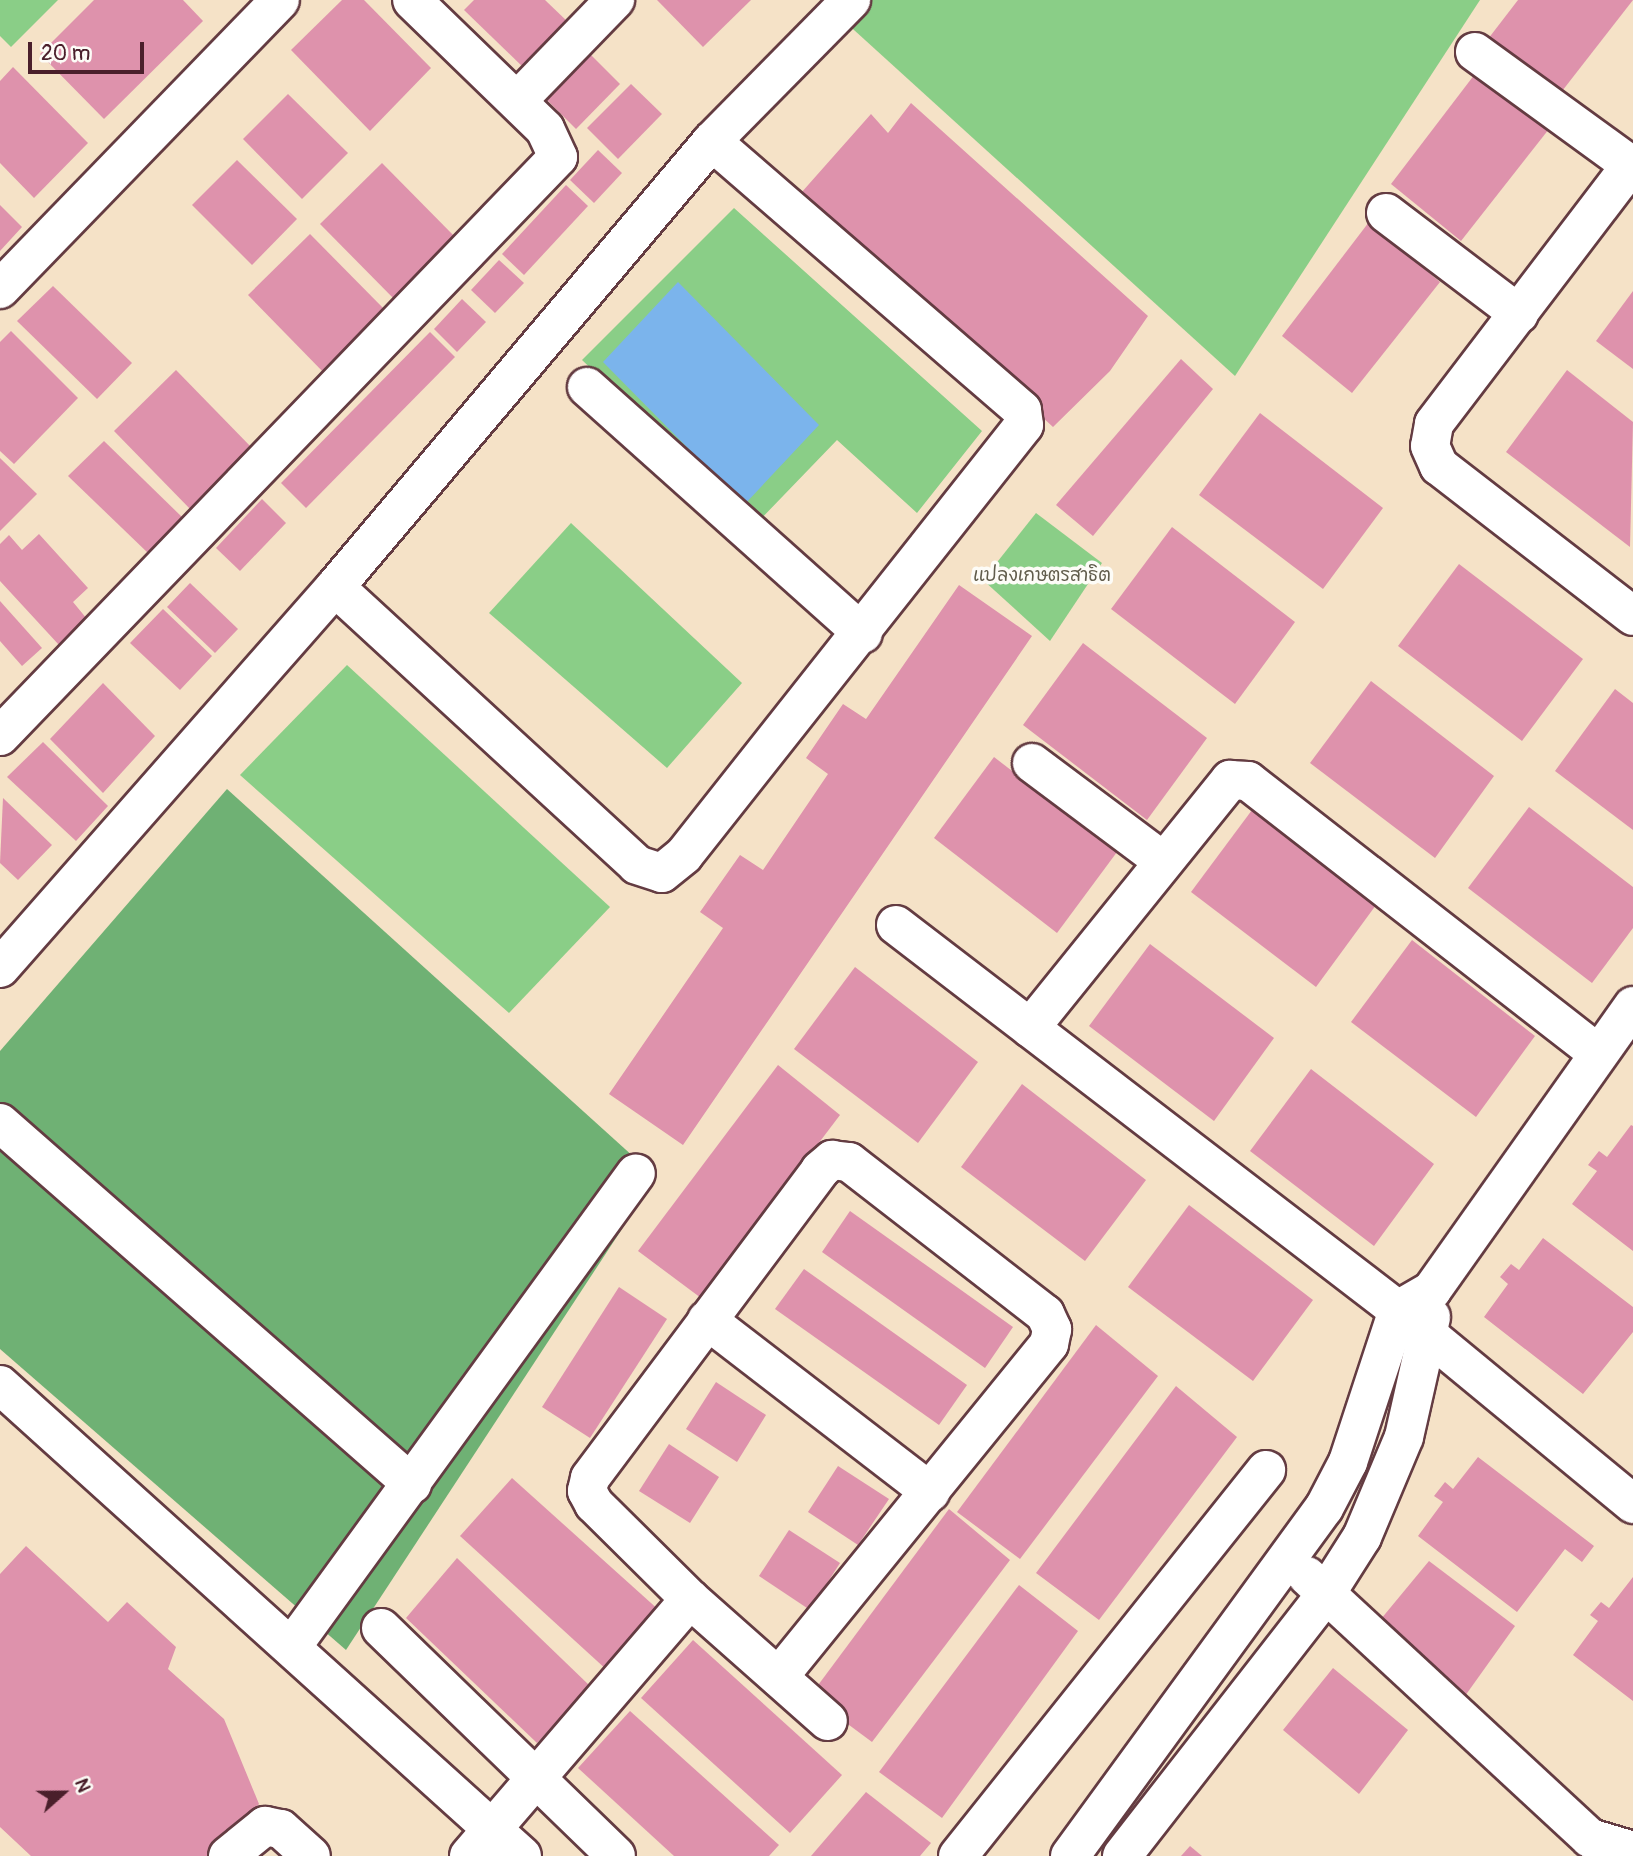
<!DOCTYPE html>
<html>
<head>
<meta charset="utf-8">
<style>
  body { margin:0 }
  #map { position:relative; width:1633px; height:1856px; overflow:hidden; background:#f5e2c7; font-family:Pangolin,"Playpen Sans Thai",sans-serif }
  div>[style] { position:absolute }
  [style*='--x'] { left:calc(var(--x)*1px); top:calc(var(--y)*1px); width:calc(var(--w)*1px); rotate:calc(var(--a)*1deg) }
  .green>* { inset:0; background:#8ace87 }
  .forest>* { inset:0; background:#6fb174 }
  .water>* { inset:0; background:#7bb4ec }
  .building>* { inset:0; background:#de92ac }
  .roads { filter:drop-shadow(2px 0 #643c42) drop-shadow(-2px 0 #643c42) drop-shadow(0 2px #643c42) drop-shadow(0 -2px #643c42) }
  .minor>* { height:38px; margin:-19px; padding:0 19px; transform-origin:19px; border-radius:19px; background:#fff }
  span { translate:-50% -50%; white-space:nowrap; text-align:center; line-height:1.15; -webkit-text-stroke:7px #fdfcf7; paint-order:stroke }
  .park-label { font-size:18px; color:#605c4b }
  .north { position:absolute; left:28px; top:1758px; width:70px; height:70px; -webkit-text-stroke:5px #fdfcf7; paint-order:stroke; rotate:69deg; font-size:19px; font-weight:700; line-height:28px; text-align:center; color:#4a1f2b }
  .north::after { content:''; display:block; margin:auto; width:24px; height:32px; background:#4a1f2b; clip-path:polygon(50% 0,100% 100%,50% 72%,0 100%) }
  .scale { position:absolute; left:28px; top:42px; width:116px; height:32px; box-sizing:border-box; border:4px solid #4a1f2b; border-top:0; padding-left:9px; font-size:21px; line-height:24px; white-space:nowrap; color:#4a1f2b; -webkit-text-stroke:5px #fdfcf7; paint-order:stroke }
</style>
</head>
<body>
<div id="map">
  <div class="green">
    <i style="clip-path:polygon(0 0,58px 0,11px 47px,0 36px)"></i>
    <i style="clip-path:polygon(821px 0,1480px 0,1235px 376px)"></i>
    <i style="clip-path:polygon(734px 208px,982px 431px,917px 513px,837px 440px,756px 524px,582px 360px)"></i>
    <i style="clip-path:polygon(1036px 513px,1102px 563px,1050px 641px,983px 580px)"></i>
    <i style="clip-path:polygon(571px 523px,742px 683px,667px 768px,489px 613px)"></i>
    <i style="clip-path:polygon(347px 665px,610px 907px,509px 1013px,240px 775px)"></i>
  </div>
  <div class="forest">
    <i style="clip-path:polygon(227px 789px,656px 1177px,346px 1650px,0 1349px,0 1051px)"></i>
  </div>
  <div class="water">
    <i style="clip-path:polygon(678px 282px,819px 425px,744px 505px,603px 362px)"></i>
  </div>
  <div class="building">
    <i style="clip-path:polygon(94px 0,183px 0,203px 21px,104px 119px,40px 54px)"></i>
    <i style="clip-path:polygon(342px 0,364px 0,431px 68px,370px 131px,291px 50px)"></i>
    <i style="clip-path:polygon(474px 0,545px 0,570px 24px,526px 70px,464px 10px)"></i>
    <i style="clip-path:polygon(657px 0,751px 0,703px 47px)"></i>
    <i style="clip-path:polygon(1518px 0,1633px 0,1559px 95px,1488px 39px)"></i>
    <i style="clip-path:polygon(589px 53px,620px 84px,576px 129px,545px 98px)"></i>
    <i style="clip-path:polygon(13px 67px,88px 143px,34px 198px,0 163px,0 81px)"></i>
    <i style="clip-path:polygon(1478px 70px,1549px 129px,1461px 241px,1391px 184px)"></i>
    <i style="clip-path:polygon(631px 84px,662px 114px,618px 159px,587px 128px)"></i>
    <i style="clip-path:polygon(288px 94px,348px 153px,302px 199px,243px 139px)"></i>
    <i style="clip-path:polygon(911px 103px,1148px 316px,1110px 371px,1053px 427px,801px 193px,871px 114px,888px 133px)"></i>
    <i style="clip-path:polygon(598px 150px,622px 173px,594px 203px,570px 180px)"></i>
    <i style="clip-path:polygon(237px 160px,297px 219px,252px 265px,192px 205px)"></i>
    <i style="clip-path:polygon(382px 163px,460px 242px,399px 304px,320px 224px)"></i>
    <i style="clip-path:polygon(566px 185px,588px 206px,524px 275px,502px 254px)"></i>
    <i style="clip-path:polygon(0 205px,22px 227px,0 251px)"></i>
    <i style="clip-path:polygon(1369px 222px,1440px 282px,1352px 393px,1282px 336px)"></i>
    <i style="clip-path:polygon(310px 234px,388px 313px,327px 376px,248px 295px)"></i>
    <i style="clip-path:polygon(499px 260px,524px 283px,495px 313px,471px 290px)"></i>
    <i style="clip-path:polygon(53px 286px,132px 363px,97px 399px,17px 321px)"></i>
    <i style="clip-path:polygon(1633px 291px,1633px 369px,1596px 341px)"></i>
    <i style="clip-path:polygon(462px 299px,486px 322px,457px 352px,434px 329px)"></i>
    <i style="clip-path:polygon(11px 331px,78px 398px,14px 464px,0 451px,0 342px)"></i>
    <i style="clip-path:polygon(430px 332px,455px 357px,306px 508px,281px 483px)"></i>
    <i style="clip-path:polygon(1181px 359px,1213px 389px,1093px 536px,1056px 505px)"></i>
    <i style="clip-path:polygon(176px 370px,253px 449px,193px 512px,114px 431px)"></i>
    <i style="clip-path:polygon(1567px 370px,1633px 422px,1630px 547px,1506px 452px)"></i>
    <i style="clip-path:polygon(1260px 413px,1383px 508px,1323px 589px,1199px 495px)"></i>
    <i style="clip-path:polygon(104px 441px,183px 518px,149px 554px,68px 476px)"></i>
    <i style="clip-path:polygon(0 458px,37px 494px,0 531px)"></i>
    <i style="clip-path:polygon(262px 499px,286px 523px,240px 571px,216px 548px)"></i>
    <i style="clip-path:polygon(1172px 527px,1295px 622px,1235px 704px,1111px 609px)"></i>
    <i style="clip-path:polygon(39px 534px,88px 588px,73px 602px,87px 619px,59px 645px,0 581px,0 544px,9px 535px,22px 550px)"></i>
    <i style="clip-path:polygon(1459px 564px,1583px 659px,1522px 741px,1398px 646px)"></i>
    <i style="clip-path:polygon(190px 583px,238px 629px,215px 653px,167px 607px)"></i>
    <i style="clip-path:polygon(959px 585px,1032px 636px,683px 1145px,609px 1094px,723px 928px,700px 912px,740px 855px,763px 870px,828px 774px,806px 758px,843px 704px,866px 719px)"></i>
    <i style="clip-path:polygon(0 601px,42px 648px,22px 666px,0 641px)"></i>
    <i style="clip-path:polygon(163px 609px,212px 656px,180px 690px,130px 643px)"></i>
    <i style="clip-path:polygon(1083px 643px,1207px 738px,1147px 820px,1023px 725px)"></i>
    <i style="clip-path:polygon(1371px 681px,1494px 776px,1435px 858px,1310px 763px)"></i>
    <i style="clip-path:polygon(103px 683px,155px 736px,103px 793px,50px 739px)"></i>
    <i style="clip-path:polygon(1615px 689px,1633px 703px,1633px 830px,1555px 771px)"></i>
    <i style="clip-path:polygon(43px 742px,108px 806px,76px 841px,7px 777px)"></i>
    <i style="clip-path:polygon(994px 757px,1117px 852px,1057px 933px,934px 838px)"></i>
    <i style="clip-path:polygon(3px 798px,52px 845px,18px 880px,0 863px)"></i>
    <i style="clip-path:polygon(1529px 807px,1633px 887px,1633px 928px,1592px 983px,1468px 888px)"></i>
    <i style="clip-path:polygon(1252px 810px,1376px 905px,1316px 987px,1191px 892px)"></i>
    <i style="clip-path:polygon(1412px 940px,1535px 1036px,1476px 1117px,1351px 1022px)"></i>
    <i style="clip-path:polygon(1150px 944px,1274px 1038px,1214px 1121px,1089px 1026px)"></i>
    <i style="clip-path:polygon(855px 967px,978px 1062px,918px 1143px,794px 1049px)"></i>
    <i style="clip-path:polygon(778px 1065px,840px 1115px,701px 1298px,638px 1251px)"></i>
    <i style="clip-path:polygon(1311px 1069px,1434px 1164px,1374px 1246px,1250px 1151px)"></i>
    <i style="clip-path:polygon(1022px 1084px,1146px 1180px,1085px 1261px,961px 1167px)"></i>
    <i style="clip-path:polygon(1631px 1125px,1633px 1126px,1633px 1251px,1572px 1204px,1597px 1171px,1588px 1165px,1599px 1151px,1607px 1157px)"></i>
    <i style="clip-path:polygon(1189px 1205px,1313px 1300px,1253px 1381px,1128px 1287px)"></i>
    <i style="clip-path:polygon(850px 1211px,1013px 1327px,985px 1368px,822px 1252px)"></i>
    <i style="clip-path:polygon(1543px 1238px,1633px 1307px,1633px 1332px,1583px 1394px,1484px 1317px,1508px 1284px,1500px 1277px,1511px 1264px,1519px 1270px)"></i>
    <i style="clip-path:polygon(804px 1269px,967px 1385px,939px 1425px,775px 1309px)"></i>
    <i style="clip-path:polygon(619px 1287px,667px 1319px,590px 1438px,542px 1407px)"></i>
    <i style="clip-path:polygon(1096px 1325px,1158px 1376px,1020px 1559px,957px 1512px)"></i>
    <i style="clip-path:polygon(716px 1382px,766px 1415px,737px 1462px,686px 1429px)"></i>
    <i style="clip-path:polygon(1176px 1386px,1237px 1437px,1099px 1620px,1036px 1573px)"></i>
    <i style="clip-path:polygon(669px 1444px,719px 1477px,690px 1523px,639px 1491px)"></i>
    <i style="clip-path:polygon(1478px 1457px,1594px 1546px,1582px 1562px,1565px 1549px,1517px 1612px,1418px 1536px,1443px 1502px,1434px 1496px,1445px 1482px,1453px 1489px)"></i>
    <i style="clip-path:polygon(838px 1466px,889px 1499px,858px 1545px,808px 1512px)"></i>
    <i style="clip-path:polygon(512px 1478px,661px 1612px,608px 1671px,460px 1536px)"></i>
    <i style="clip-path:polygon(949px 1509px,1010px 1560px,872px 1742px,810px 1696px)"></i>
    <i style="clip-path:polygon(789px 1530px,840px 1563px,810px 1610px,759px 1576px)"></i>
    <i style="clip-path:polygon(26px 1546px,108px 1622px,127px 1602px,176px 1647px,168px 1669px,224px 1719px,259px 1804px,211px 1856px,31px 1856px,0 1827px,0 1574px)"></i>
    <i style="clip-path:polygon(457px 1558px,590px 1686px,537px 1743px,406px 1618px)"></i>
    <i style="clip-path:polygon(1429px 1561px,1515px 1626px,1465px 1696px,1376px 1625px)"></i>
    <i style="clip-path:polygon(1633px 1577px,1633px 1701px,1573px 1655px,1598px 1621px,1590px 1615px,1601px 1602px,1609px 1608px)"></i>
    <i style="clip-path:polygon(1019px 1585px,1078px 1631px,942px 1818px,879px 1772px)"></i>
    <i style="clip-path:polygon(693px 1640px,842px 1775px,790px 1833px,641px 1698px)"></i>
    <i style="clip-path:polygon(1333px 1668px,1408px 1730px,1359px 1794px,1283px 1730px)"></i>
    <i style="clip-path:polygon(630px 1711px,779px 1845px,769px 1856px,674px 1856px,578px 1768px)"></i>
    <i style="clip-path:polygon(866px 1792px,931px 1843px,920px 1856px,811px 1856px)"></i>
    <i style="clip-path:polygon(1190px 1846px,1202px 1856px,1181px 1856px)"></i>
  </div>
  <div class="roads">
    <div class="minor">
      <i style="--x:1475;--y:52;--w:195;--a:36"></i>
      <i style="--x:517;--y:101;--w:141;--a:-45.9"></i>
      <i style="--x:1631;--y:165;--w:325;--a:127.3"></i>
      <i style="--x:1434;--y:424;--w:22;--a:100"></i>
      <i style="--x:1430;--y:446;--w:22;--a:66"></i>
      <i style="--x:1439;--y:466;--w:245;--a:37.7"></i>
      <i style="--x:1386;--y:213;--w:167;--a:37.2"></i>
      <i style="--x:0;--y:289;--w:402;--a:-45.9"></i>
      <i style="--x:587;--y:387;--w:370;--a:41.8"></i>
      <i style="--x:335;--y:587;--w:410;--a:42.6"></i>
      <i style="--x:637;--y:865;--w:26;--a:18"></i>
      <i style="--x:662;--y:873;--w:28;--a:-39"></i>
      <i style="--x:684;--y:855;--w:548;--a:-51.67"></i>
      <i style="--x:1024;--y:425;--w:15;--a:-98"></i>
      <i style="--x:1022;--y:410;--w:410;--a:-139.1"></i>
      <i style="--x:0;--y:736;--w:804;--a:-46.06"></i>
      <i style="--x:558;--y:157;--w:31;--a:-115"></i>
      <i style="--x:545;--y:129;--w:185;--a:-135.9"></i>
      <i style="--x:1032;--y:763;--w:164;--a:36.8"></i>
      <i style="--x:896;--y:925;--w:633;--a:37.49"></i>
      <i style="--x:1398;--y:1310;--w:305;--a:39.5"></i>
      <i style="--x:0;--y:968;--w:507;--a:-48.68"></i>
      <i style="--x:335;--y:587;--w:584;--a:-49.79"></i>
      <i style="--x:712;--y:141;--w:198;--a:-45.4"></i>
      <i style="--x:1030;--y:1028;--w:319;--a:-51.1"></i>
      <i style="--x:1230;--y:780;--w:18;--a:3"></i>
      <i style="--x:1248;--y:781;--w:443;--a:37.9"></i>
      <i style="--x:0;--y:1123;--w:548;--a:41.23"></i>
      <i style="--x:707;--y:1320;--w:282;--a:37.6"></i>
      <i style="--x:0;--y:1385;--w:703;--a:42.06"></i>
      <i style="--x:1307;--y:1576;--w:386;--a:42.8"></i>
      <i style="--x:1590;--y:1838;--w:45;--a:16.8"></i>
      <i style="--x:690;--y:1599;--w:184;--a:41.5"></i>
      <i style="--x:381;--y:1628;--w:327;--a:44.1"></i>
      <i style="--x:293;--y:1645;--w:583;--a:-53.99"></i>
      <i style="--x:228;--y:1856;--w:48;--a:-39"></i>
      <i style="--x:265;--y:1826;--w:16;--a:11"></i>
      <i style="--x:281;--y:1829;--w:40;--a:42"></i>
      <i style="--x:469;--y:1856;--w:339;--a:-49.3"></i>
      <i style="--x:690;--y:1599;--w:135;--a:-135.3"></i>
      <i style="--x:594;--y:1504;--w:15;--a:-118"></i>
      <i style="--x:587;--y:1491;--w:13;--a:-77"></i>
      <i style="--x:590;--y:1478;--w:384;--a:-53.2"></i>
      <i style="--x:820;--y:1170;--w:16;--a:-40"></i>
      <i style="--x:832;--y:1160;--w:17;--a:7"></i>
      <i style="--x:849;--y:1162;--w:248;--a:37.8"></i>
      <i style="--x:1045;--y:1314;--w:17;--a:65"></i>
      <i style="--x:1052;--y:1329;--w:15;--a:101"></i>
      <i style="--x:1049;--y:1344;--w:429;--a:129.1"></i>
      <i style="--x:958;--y:1856;--w:494;--a:-51.4"></i>
      <i style="--x:1070;--y:1856;--w:431;--a:-53.9"></i>
      <i style="--x:1324;--y:1508;--w:52;--a:-62.4"></i>
      <i style="--x:1348;--y:1462;--w:160;--a:-71.8"></i>
      <i style="--x:1398;--y:1310;--w:39;--a:-30"></i>
      <i style="--x:1432;--y:1290;--w:348;--a:-54.7"></i>
      <i style="--x:1122;--y:1856;--w:331;--a:-52.1"></i>
      <i style="--x:1325;--y:1595;--w:69;--a:-57.5"></i>
      <i style="--x:1362;--y:1537;--w:108;--a:-67.2"></i>
      <i style="--x:1404;--y:1437;--w:123;--a:-77.3"></i>
    </div>
  </div>
  <div class="park-label">
    <span style="left:1042px;top:576px">แปลงเกษตรสาธิต</span>
  </div>
  <div class="north">N</div>
  <div class="scale">20 m</div>
</div>
</body>
</html>
